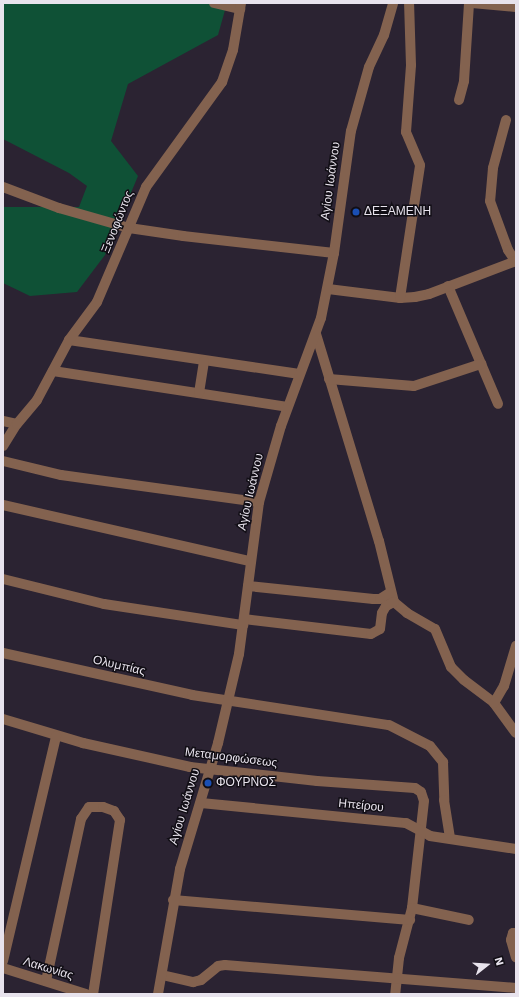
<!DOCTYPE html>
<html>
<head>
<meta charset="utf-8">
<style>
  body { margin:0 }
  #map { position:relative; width:519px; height:997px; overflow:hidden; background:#2b2332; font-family:"Work Sans",sans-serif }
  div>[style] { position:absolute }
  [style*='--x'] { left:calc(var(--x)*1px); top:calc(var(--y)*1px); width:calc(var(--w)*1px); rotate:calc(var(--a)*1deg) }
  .green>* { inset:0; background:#0f5136 }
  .minor>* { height:10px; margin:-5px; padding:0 5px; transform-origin:5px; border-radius:5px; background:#83624f }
  .dots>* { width:11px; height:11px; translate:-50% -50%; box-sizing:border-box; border:2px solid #110e15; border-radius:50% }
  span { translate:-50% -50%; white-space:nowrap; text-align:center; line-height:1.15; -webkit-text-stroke:3px #110e15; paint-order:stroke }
  .street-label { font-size:12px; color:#e8e3ed }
  .poi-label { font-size:12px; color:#e8e3ed }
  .left { translate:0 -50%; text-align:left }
  .frame { position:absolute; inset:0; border:4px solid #e8e3ed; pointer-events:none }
  .north { position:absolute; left:467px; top:945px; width:40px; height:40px; -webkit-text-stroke:3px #110e15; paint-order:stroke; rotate:73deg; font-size:11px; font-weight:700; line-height:16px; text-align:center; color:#e8e3ed }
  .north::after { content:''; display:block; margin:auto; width:14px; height:18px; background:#e8e3ed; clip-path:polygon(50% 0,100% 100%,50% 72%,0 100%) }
</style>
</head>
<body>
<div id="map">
  <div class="green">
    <i style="clip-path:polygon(3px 3px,227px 3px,218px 35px,128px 84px,111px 141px,138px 176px,105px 255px,77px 292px,30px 296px,3px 283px,3px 207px,79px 207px,87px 186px,69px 173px,3px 139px)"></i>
  </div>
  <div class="minor">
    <i style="--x:214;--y:3;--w:27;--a:13"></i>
    <i style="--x:472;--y:3;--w:44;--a:5.2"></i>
    <i style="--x:459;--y:100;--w:20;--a:-75"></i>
    <i style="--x:464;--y:81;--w:78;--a:-86.3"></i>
    <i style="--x:506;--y:120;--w:50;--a:105.2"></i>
    <i style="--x:493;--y:168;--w:33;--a:95"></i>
    <i style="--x:490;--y:201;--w:52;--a:69.8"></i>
    <i style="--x:508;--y:250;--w:14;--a:56"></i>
    <i style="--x:3;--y:187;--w:60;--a:20.6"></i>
    <i style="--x:59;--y:208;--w:73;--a:15.9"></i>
    <i style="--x:129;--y:228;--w:55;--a:8.4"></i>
    <i style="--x:183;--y:236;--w:152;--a:6.4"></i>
    <i style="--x:448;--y:286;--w:128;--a:67"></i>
    <i style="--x:328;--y:289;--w:73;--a:7.1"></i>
    <i style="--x:400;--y:298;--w:15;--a:-4"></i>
    <i style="--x:415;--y:297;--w:14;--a:-12"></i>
    <i style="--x:429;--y:294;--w:93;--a:-20.8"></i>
    <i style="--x:400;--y:298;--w:134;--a:-81.4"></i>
    <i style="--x:420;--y:165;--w:36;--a:-113"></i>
    <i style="--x:406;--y:132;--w:67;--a:-85.7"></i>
    <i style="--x:411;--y:65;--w:62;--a:-91.8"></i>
    <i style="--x:316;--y:334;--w:216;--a:73.1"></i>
    <i style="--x:379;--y:541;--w:63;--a:76.2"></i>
    <i style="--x:394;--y:602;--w:17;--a:40"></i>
    <i style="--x:407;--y:613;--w:32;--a:30"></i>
    <i style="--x:435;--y:629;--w:41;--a:67.2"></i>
    <i style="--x:451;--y:667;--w:18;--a:45"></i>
    <i style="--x:464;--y:680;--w:38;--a:37"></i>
    <i style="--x:494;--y:703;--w:37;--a:54"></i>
    <i style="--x:69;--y:340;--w:233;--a:8.4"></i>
    <i style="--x:53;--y:371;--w:237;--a:8.7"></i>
    <i style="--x:329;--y:379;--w:85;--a:4.7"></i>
    <i style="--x:414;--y:386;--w:71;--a:-18.2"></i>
    <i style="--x:199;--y:393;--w:32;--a:-81"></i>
    <i style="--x:3;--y:421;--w:14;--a:12"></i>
    <i style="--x:3;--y:446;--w:26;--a:-58"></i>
    <i style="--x:17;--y:424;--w:31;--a:-50"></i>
    <i style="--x:37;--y:400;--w:68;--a:-61.9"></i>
    <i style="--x:69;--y:340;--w:47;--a:-53.6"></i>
    <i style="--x:97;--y:302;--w:125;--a:-66.9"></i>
    <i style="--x:146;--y:187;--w:130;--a:-54.1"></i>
    <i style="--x:222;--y:82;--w:34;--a:-71"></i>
    <i style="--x:233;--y:50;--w:48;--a:-80.3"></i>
    <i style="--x:3;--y:461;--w:60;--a:13.6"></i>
    <i style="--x:61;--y:475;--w:200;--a:7.8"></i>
    <i style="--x:3;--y:505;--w:253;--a:12.8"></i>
    <i style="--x:3;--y:579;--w:104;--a:13.9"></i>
    <i style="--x:104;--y:604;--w:141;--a:8.6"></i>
    <i style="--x:248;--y:586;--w:126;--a:5.9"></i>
    <i style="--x:373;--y:599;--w:7;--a:0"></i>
    <i style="--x:380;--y:599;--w:13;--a:-32"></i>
    <i style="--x:244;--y:619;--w:128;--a:6.7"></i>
    <i style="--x:371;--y:634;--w:10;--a:-29"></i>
    <i style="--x:380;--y:629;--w:16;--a:-83"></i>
    <i style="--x:382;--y:613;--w:8;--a:-60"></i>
    <i style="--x:386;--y:606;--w:9;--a:-27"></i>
    <i style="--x:3;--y:653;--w:194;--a:12.5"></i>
    <i style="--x:192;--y:695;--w:199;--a:8.7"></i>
    <i style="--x:389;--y:725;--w:46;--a:27.1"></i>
    <i style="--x:430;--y:746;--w:21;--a:51"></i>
    <i style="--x:443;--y:762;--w:38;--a:88"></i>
    <i style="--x:444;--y:800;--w:39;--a:81"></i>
    <i style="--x:494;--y:703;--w:20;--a:-60"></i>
    <i style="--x:504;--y:686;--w:42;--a:-73.3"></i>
    <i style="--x:3;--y:719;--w:84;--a:16.7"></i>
    <i style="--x:83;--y:743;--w:110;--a:12.6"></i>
    <i style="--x:190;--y:767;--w:128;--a:6.3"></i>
    <i style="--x:317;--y:781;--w:98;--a:4.1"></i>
    <i style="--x:415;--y:788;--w:7;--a:34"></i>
    <i style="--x:421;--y:792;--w:9;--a:72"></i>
    <i style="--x:424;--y:801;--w:108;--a:96.4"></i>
    <i style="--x:412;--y:908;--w:52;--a:104.6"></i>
    <i style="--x:399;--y:958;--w:36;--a:96"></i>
    <i style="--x:201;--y:803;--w:206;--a:5.6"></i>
    <i style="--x:406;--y:823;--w:27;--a:28"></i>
    <i style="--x:430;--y:836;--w:87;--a:8.6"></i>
    <i style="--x:173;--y:900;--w:238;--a:4.8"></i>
    <i style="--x:412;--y:908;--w:58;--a:11.9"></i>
    <i style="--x:516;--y:933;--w:3;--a:180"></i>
    <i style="--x:513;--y:933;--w:7;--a:106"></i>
    <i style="--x:511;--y:940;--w:18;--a:74"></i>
    <i style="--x:3;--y:961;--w:231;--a:-76.7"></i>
    <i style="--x:3;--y:968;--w:87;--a:17.4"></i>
    <i style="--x:162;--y:975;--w:32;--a:13"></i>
    <i style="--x:193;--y:982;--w:8;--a:-14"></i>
    <i style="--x:201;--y:980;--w:22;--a:-39"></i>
    <i style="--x:218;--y:966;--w:7;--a:-8"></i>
    <i style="--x:225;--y:965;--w:292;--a:4.5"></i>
    <i style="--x:46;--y:981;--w:166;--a:-77.8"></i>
    <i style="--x:81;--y:819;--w:14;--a:-56"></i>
    <i style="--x:89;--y:807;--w:14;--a:0"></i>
    <i style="--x:103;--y:807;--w:12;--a:20"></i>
    <i style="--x:114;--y:811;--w:11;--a:56"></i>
    <i style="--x:120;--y:820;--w:176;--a:98.8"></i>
    <i style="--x:158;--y:994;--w:127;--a:-80"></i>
    <i style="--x:180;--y:869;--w:132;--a:-73.2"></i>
    <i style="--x:218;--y:743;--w:91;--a:-76.7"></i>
    <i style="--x:239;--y:654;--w:153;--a:-82.5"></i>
    <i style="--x:259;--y:502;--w:79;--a:-73.9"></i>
    <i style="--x:281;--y:426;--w:115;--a:-69.7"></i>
    <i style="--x:321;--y:318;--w:66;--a:-78.7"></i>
    <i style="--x:334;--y:253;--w:123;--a:-82.1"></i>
    <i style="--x:351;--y:131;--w:66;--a:-74.3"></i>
    <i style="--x:369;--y:67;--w:35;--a:-65"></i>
    <i style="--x:384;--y:35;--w:33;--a:-74"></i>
  </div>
  <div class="dots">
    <i style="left:356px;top:212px;background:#1a4fb4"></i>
    <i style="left:208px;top:783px;background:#1a4fb4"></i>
  </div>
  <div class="street-label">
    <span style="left:331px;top:181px;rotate:-82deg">Αγίου Ιωάννου</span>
    <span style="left:118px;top:222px;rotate:-68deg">Ξενοφώντος</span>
    <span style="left:251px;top:492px;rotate:-77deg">Αγίου Ιωάννου</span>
    <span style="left:119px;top:666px;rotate:13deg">Ολυμπίας</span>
    <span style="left:231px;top:758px;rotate:7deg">Μεταμορφώσεως</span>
    <span style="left:361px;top:806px;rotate:6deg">Ηπείρου</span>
    <span style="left:185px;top:807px;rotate:-73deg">Αγίου Ιωάννου</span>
    <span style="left:48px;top:969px;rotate:17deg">Λακωνίας</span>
  </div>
  <div class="poi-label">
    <span class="left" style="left:364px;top:212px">ΔΕΞΑΜΕΝΗ</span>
    <span class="left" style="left:216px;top:783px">ΦΟΥΡΝΟΣ</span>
  </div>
  <div class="frame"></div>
  <div class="north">N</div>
</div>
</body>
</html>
